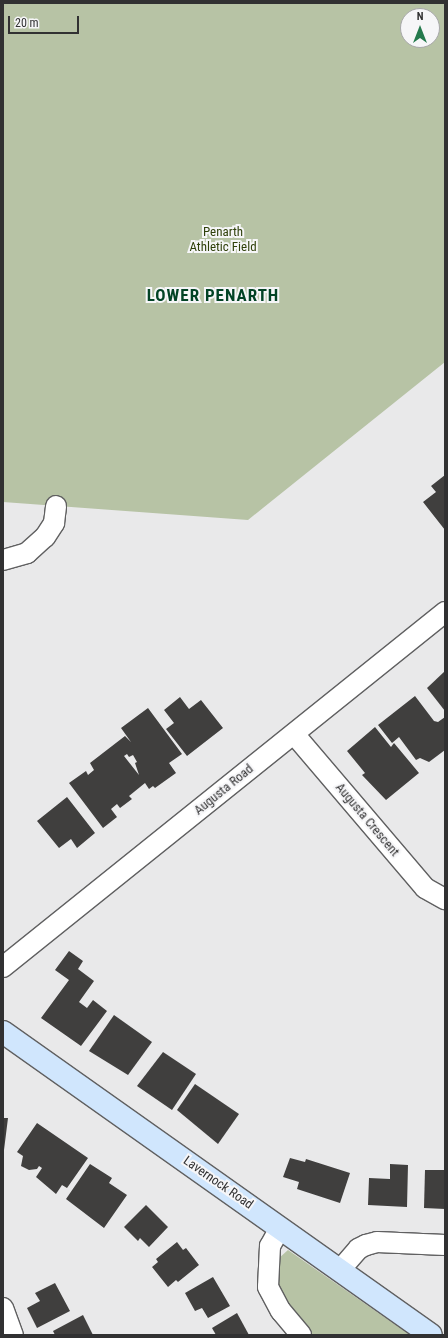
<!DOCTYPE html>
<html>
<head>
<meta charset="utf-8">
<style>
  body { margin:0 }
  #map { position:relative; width:448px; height:1338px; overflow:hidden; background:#e9e9ea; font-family:"Roboto Condensed",sans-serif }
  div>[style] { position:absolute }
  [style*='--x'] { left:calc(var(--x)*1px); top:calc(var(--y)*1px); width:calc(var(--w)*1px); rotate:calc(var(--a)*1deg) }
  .green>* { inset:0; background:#b7c3a5 }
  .building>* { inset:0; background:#403f3e }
  .roads { filter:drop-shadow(1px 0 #606061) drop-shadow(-1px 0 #606061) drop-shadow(0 1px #606061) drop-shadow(0 -1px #606061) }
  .minor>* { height:20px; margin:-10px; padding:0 10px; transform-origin:10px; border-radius:10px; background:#fff }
  .secondary>* { height:22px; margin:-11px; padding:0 11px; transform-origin:11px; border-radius:11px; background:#d0e6fd }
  span { translate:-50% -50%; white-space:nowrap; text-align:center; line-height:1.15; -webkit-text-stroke:4px #f6f6f8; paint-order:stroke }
  .park-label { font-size:13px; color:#2f400a }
  .street-label { font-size:13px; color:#313132 }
  .district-label { font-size:17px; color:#024325; font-weight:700; letter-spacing:1px }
  .frame { position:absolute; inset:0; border:4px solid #313132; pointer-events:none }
  .north { position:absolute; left:400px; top:8px; width:40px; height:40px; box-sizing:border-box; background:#f6f6f8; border:1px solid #a7a7a9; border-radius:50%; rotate:0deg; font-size:11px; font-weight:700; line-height:16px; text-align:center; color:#313132 }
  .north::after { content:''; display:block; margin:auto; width:14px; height:18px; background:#257a4d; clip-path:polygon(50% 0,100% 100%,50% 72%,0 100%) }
  .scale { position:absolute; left:8px; top:16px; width:71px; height:18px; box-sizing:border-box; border:2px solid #313132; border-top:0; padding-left:5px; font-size:12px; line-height:14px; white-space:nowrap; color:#313132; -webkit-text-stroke:3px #f6f6f8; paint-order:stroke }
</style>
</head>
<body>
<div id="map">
  <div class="green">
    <i style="clip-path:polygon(evenodd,3px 3px,445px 3px,445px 362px,248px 520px,3px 502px,3px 3px,408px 16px,432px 16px,432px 40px,408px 40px,408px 16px)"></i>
    <i style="clip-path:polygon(288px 1250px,410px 1335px,313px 1335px,292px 1311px,276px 1281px,278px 1259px)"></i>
  </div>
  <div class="building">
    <i style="clip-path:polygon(445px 475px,445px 530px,423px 502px,436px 492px,431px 486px)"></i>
    <i style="clip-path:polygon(445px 671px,445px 711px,427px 688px)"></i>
    <i style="clip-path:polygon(415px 696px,434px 721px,438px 722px,445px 717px,445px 750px,429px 762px,420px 758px,416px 760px,399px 737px,392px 743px,378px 725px)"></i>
    <i style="clip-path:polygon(180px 697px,189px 709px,201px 700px,223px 728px,187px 756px,166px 729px,174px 723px,164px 710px)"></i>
    <i style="clip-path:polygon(evenodd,148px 708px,182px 754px,169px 763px,176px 773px,155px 788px,153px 786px,149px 789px,145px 783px,129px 796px,132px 799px,120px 808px,117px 804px,111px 809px,117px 817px,103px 828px,69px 783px,86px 771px,88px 775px,94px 770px,90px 763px,125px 736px,131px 742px,121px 728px,148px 708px,127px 754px,129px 757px,133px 755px,137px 762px,135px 763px,139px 775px,124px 756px,127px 754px)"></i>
    <i style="clip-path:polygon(375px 727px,391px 747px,394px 743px,419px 773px,386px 800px,362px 775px,365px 773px,347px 751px)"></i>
    <i style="clip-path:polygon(67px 797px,95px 833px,77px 848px,71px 839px,59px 848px,37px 821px)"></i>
    <i style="clip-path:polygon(69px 951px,83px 961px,78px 969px,94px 981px,79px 1002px,87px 1008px,93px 1000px,107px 1011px,81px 1046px,41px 1018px,69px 980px,55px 970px)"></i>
    <i style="clip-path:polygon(114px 1015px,152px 1042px,128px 1075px,89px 1051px)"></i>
    <i style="clip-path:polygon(163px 1052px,196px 1074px,172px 1110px,137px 1086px)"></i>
    <i style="clip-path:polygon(195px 1084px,239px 1114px,218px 1144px,177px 1110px)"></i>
    <i style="clip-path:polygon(3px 1118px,8px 1118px,4px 1150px,3px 1150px)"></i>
    <i style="clip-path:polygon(37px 1123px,88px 1158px,67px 1188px,62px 1185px,56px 1194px,36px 1177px,42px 1168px,39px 1166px,37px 1169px,29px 1170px,21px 1166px,23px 1156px,17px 1152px)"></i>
    <i style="clip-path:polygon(290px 1158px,305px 1162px,306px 1159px,350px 1173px,340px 1203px,297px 1189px,299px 1182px,283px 1177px)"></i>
    <i style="clip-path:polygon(90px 1164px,112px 1178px,109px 1183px,127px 1195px,104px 1228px,66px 1199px)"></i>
    <i style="clip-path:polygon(390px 1164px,408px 1165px,407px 1207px,368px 1205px,369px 1178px,390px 1179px)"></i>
    <i style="clip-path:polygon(425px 1170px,445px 1170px,445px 1209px,424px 1208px)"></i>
    <i style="clip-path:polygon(146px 1205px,168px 1227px,149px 1247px,140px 1238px,138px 1241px,124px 1227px)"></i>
    <i style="clip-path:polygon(177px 1242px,183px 1250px,186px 1248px,199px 1265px,178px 1282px,176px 1280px,168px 1287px,152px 1267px,158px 1262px,156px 1259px)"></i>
    <i style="clip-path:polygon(213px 1277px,230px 1306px,208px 1318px,202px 1308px,195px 1311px,185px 1293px)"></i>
    <i style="clip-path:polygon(55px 1283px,70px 1311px,37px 1328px,27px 1308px,40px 1301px,35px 1293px)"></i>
    <i style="clip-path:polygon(237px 1313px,249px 1335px,216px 1335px,212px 1328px)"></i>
    <i style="clip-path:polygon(83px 1315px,93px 1335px,55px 1335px,53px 1331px)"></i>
  </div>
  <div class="roads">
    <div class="minor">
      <i style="--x:3;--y:560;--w:25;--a:-16"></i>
      <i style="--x:27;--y:553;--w:24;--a:-42"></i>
      <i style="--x:45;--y:537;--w:17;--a:-57"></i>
      <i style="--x:54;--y:523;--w:17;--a:-83"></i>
      <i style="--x:294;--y:734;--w:202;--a:49.6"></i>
      <i style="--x:425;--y:888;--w:23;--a:29"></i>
      <i style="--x:3;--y:967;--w:567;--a:-38.77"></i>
      <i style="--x:280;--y:1228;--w:21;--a:119"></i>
      <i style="--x:270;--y:1246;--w:41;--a:92.8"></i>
      <i style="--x:268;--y:1287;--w:27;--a:62"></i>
      <i style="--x:281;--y:1311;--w:31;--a:50"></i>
      <i style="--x:340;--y:1270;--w:28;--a:-49"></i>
      <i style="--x:358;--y:1249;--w:9;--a:-27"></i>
      <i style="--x:366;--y:1245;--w:11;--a:-15"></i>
      <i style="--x:377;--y:1242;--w:68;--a:2.5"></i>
      <i style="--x:3;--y:1308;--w:29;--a:70"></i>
    </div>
    <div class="secondary">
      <i style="--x:3;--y:1032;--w:524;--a:35.3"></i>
    </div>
  </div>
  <div class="park-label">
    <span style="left:223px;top:240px">Penarth<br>Athletic Field</span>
  </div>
  <div class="street-label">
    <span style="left:224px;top:790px;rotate:-39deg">Augusta Road</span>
    <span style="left:367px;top:820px;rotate:50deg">Augusta Crescent</span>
    <span style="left:218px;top:1183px;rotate:35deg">Lavernock Road</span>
  </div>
  <div class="district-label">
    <span style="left:213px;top:296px">LOWER PENARTH</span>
  </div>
  <div class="frame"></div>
  <div class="north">N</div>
  <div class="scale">20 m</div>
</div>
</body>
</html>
